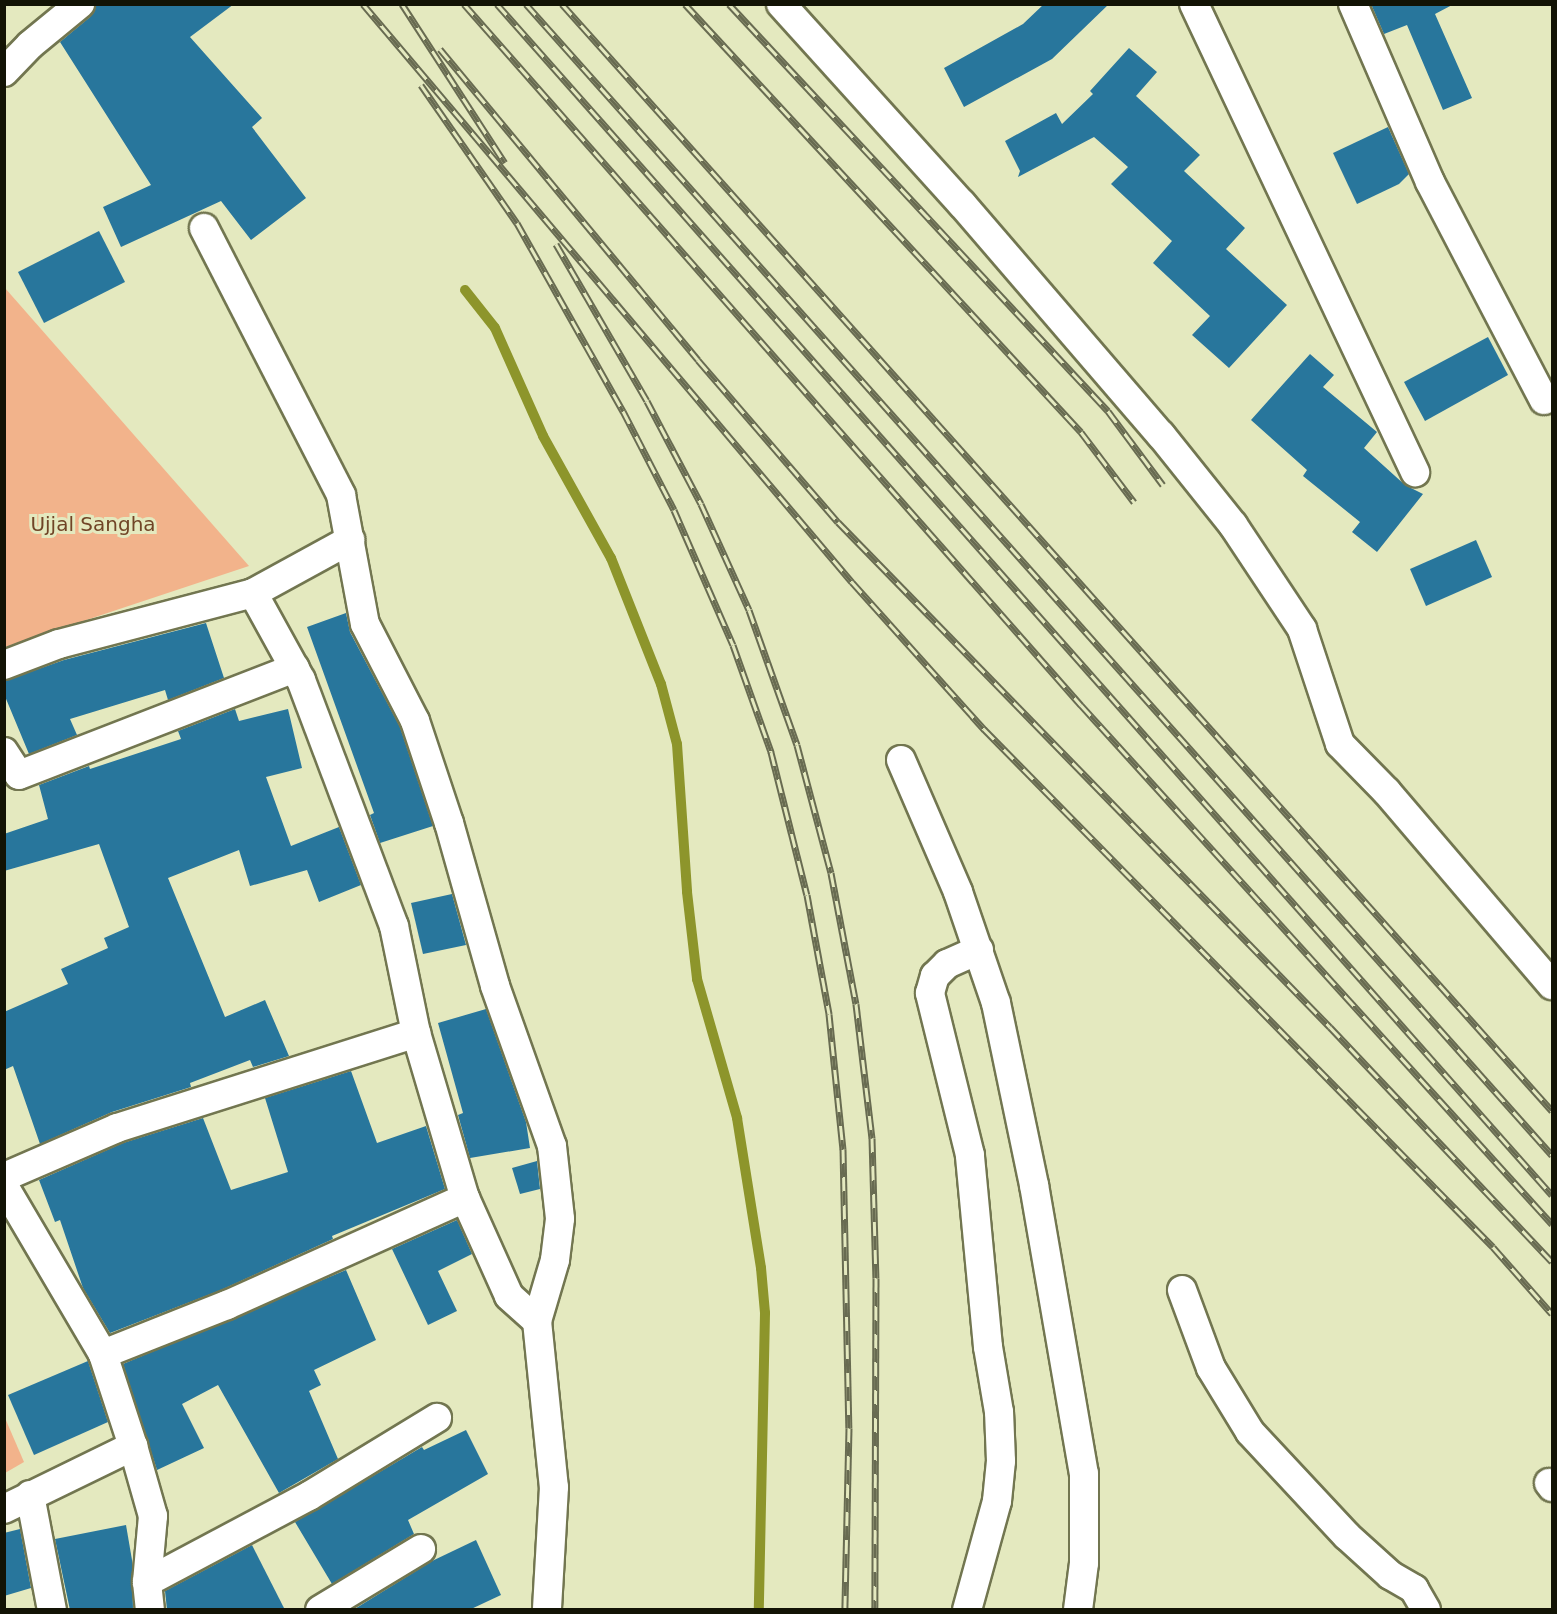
<!DOCTYPE html>
<html>
<head>
<meta charset="utf-8">
<style>
  body { margin:0 }
  #map { position:relative; width:1557px; height:1614px; overflow:hidden; background:#e4e9bf; font-family:"DejaVu Sans",sans-serif }
  div>[style] { position:absolute }
  [style*='--x'] { left:calc(var(--x)*1px); top:calc(var(--y)*1px); width:calc(var(--w)*1px); rotate:calc(var(--a)*1deg) }
  .green>* { inset:0; background:#f2b38b }
  .stream>* { height:10px; margin:-5px; padding:0 5px; transform-origin:5px; border-radius:5px; background:#8d952b }
  .building>* { inset:0; background:#28769c }
  .roads { filter:drop-shadow(2px 0 #727650) drop-shadow(-2px 0 #727650) drop-shadow(0 2px #727650) drop-shadow(0 -2px #727650) }
  .street>* { height:28px; margin:-14px; padding:0 14px; transform-origin:14px; border-radius:14px; background:#fff }
  .rail>* { height:7px; margin-top:-3.5px; transform-origin:0; background:repeating-linear-gradient(90deg,#e4e9bf 0 14px,#686b51 0 28px); box-sizing:border-box; border-block:2px solid #686b51 }
  span { translate:-50% -50%; white-space:nowrap; text-align:center; line-height:1.15; -webkit-text-stroke:6px #e4e9bf; paint-order:stroke }
  .park-label { font-size:20px; color:#704426 }
  .frame { position:absolute; inset:0; border:6px solid #121305; pointer-events:none }
</style>
</head>
<body>
<div id="map">
  <div class="green">
    <i style="clip-path:polygon(4px 288px,5px 288px,249px 566px,5px 647px)"></i>
    <i style="clip-path:polygon(5px 1418px,24px 1462px,5px 1473px,4px 1473px)"></i>
  </div>
  <div class="stream">
    <i style="--x:465;--y:290;--w:48;--a:51.7"></i>
    <i style="--x:495;--y:328;--w:118;--a:66"></i>
    <i style="--x:543;--y:436;--w:140;--a:60.9"></i>
    <i style="--x:611;--y:558;--w:136;--a:68.4"></i>
    <i style="--x:661;--y:684;--w:62;--a:75.1"></i>
    <i style="--x:677;--y:744;--w:148;--a:86.1"></i>
    <i style="--x:687;--y:892;--w:88;--a:83.4"></i>
    <i style="--x:697;--y:979;--w:145;--a:73.9"></i>
    <i style="--x:737;--y:1118;--w:152;--a:80.9"></i>
    <i style="--x:761;--y:1268;--w:45;--a:84.9"></i>
    <i style="--x:765;--y:1313;--w:297;--a:91.2"></i>
  </div>
  <div class="building">
    <i style="clip-path:polygon(96px 4px,234px 4px,190px 37px,262px 118px,252px 127px,306px 198px,251px 240px,221px 201px,121px 247px,103px 207px,151px 185px,60px 42px,90px 17px)"></i>
    <i style="clip-path:polygon(1044px 4px,1109px 4px,1052px 59px,964px 107px,944px 68px,1023px 24px)"></i>
    <i style="clip-path:polygon(1371px 4px,1454px 4px,1435px 14px,1472px 98px,1443px 110px,1407px 25px,1384px 34px)"></i>
    <i style="clip-path:polygon(1129px 48px,1157px 72px,1136px 96px,1200px 155px,1184px 171px,1245px 228px,1226px 249px,1287px 305px,1229px 368px,1192px 335px,1210px 316px,1153px 263px,1172px 241px,1111px 184px,1128px 167px,1094px 137px,1018px 177px,1020px 171px,1005px 141px,1056px 113px,1062px 124px,1093px 94px,1090px 91px)"></i>
    <i style="clip-path:polygon(1388px 127px,1409px 174px,1399px 184px,1357px 204px,1333px 153px)"></i>
    <i style="clip-path:polygon(99px 231px,125px 282px,44px 323px,18px 272px)"></i>
    <i style="clip-path:polygon(1488px 337px,1508px 375px,1425px 421px,1404px 382px)"></i>
    <i style="clip-path:polygon(1310px 354px,1334px 375px,1323px 387px,1377px 432px,1364px 448px,1405px 485px,1423px 494px,1377px 552px,1352px 532px,1360px 522px,1303px 476px,1307px 470px,1251px 420px)"></i>
    <i style="clip-path:polygon(1476px 540px,1492px 577px,1426px 606px,1410px 569px)"></i>
    <i style="clip-path:polygon(346px 613px,350px 632px,400px 727px,433px 826px,380px 843px,370px 815px,374px 813px,307px 627px)"></i>
    <i style="clip-path:polygon(206px 623px,224px 678px,168px 700px,165px 690px,70px 719px,77px 735px,29px 754px,4px 694px,4px 681px,64px 660px)"></i>
    <i style="clip-path:polygon(235px 709px,239px 721px,288px 709px,302px 768px,266px 777px,291px 846px,339px 827px,361px 885px,319px 902px,307px 870px,250px 886px,239px 850px,168px 878px,225px 1017px,265px 1000px,289px 1056px,253px 1067px,250px 1060px,190px 1083px,191px 1087px,112px 1112px,40px 1144px,13px 1066px,4px 1070px,4px 1012px,68px 984px,61px 969px,108px 948px,104px 938px,129px 927px,99px 844px,4px 871px,4px 834px,48px 819px,39px 785px,89px 766px,90px 769px,181px 739px,178px 731px)"></i>
    <i style="clip-path:polygon(452px 894px,466px 945px,423px 954px,411px 903px)"></i>
    <i style="clip-path:polygon(486px 1009px,526px 1122px,530px 1148px,470px 1158px,458px 1115px,463px 1113px,438px 1023px)"></i>
    <i style="clip-path:polygon(351px 1071px,377px 1143px,426px 1126px,445px 1189px,332px 1236px,333px 1239px,221px 1290px,110px 1333px,83px 1288px,60px 1220px,55px 1222px,39px 1180px,123px 1143px,203px 1118px,231px 1190px,288px 1172px,265px 1098px)"></i>
    <i style="clip-path:polygon(537px 1161px,540px 1189px,520px 1194px,512px 1168px)"></i>
    <i style="clip-path:polygon(457px 1220px,472px 1254px,438px 1271px,457px 1311px,428px 1325px,392px 1249px)"></i>
    <i style="clip-path:polygon(346px 1270px,376px 1340px,314px 1370px,321px 1385px,309px 1391px,338px 1459px,279px 1493px,218px 1385px,182px 1404px,204px 1448px,157px 1470px,123px 1364px)"></i>
    <i style="clip-path:polygon(88px 1361px,108px 1422px,34px 1455px,8px 1395px)"></i>
    <i style="clip-path:polygon(466px 1430px,488px 1474px,408px 1520px,414px 1534px,332px 1584px,295px 1522px,422px 1447px,424px 1450px)"></i>
    <i style="clip-path:polygon(126px 1525px,132px 1560px,133px 1610px,70px 1610px,55px 1539px)"></i>
    <i style="clip-path:polygon(20px 1529px,31px 1588px,4px 1596px,4px 1533px)"></i>
    <i style="clip-path:polygon(476px 1540px,501px 1595px,469px 1610px,353px 1610px,432px 1561px)"></i>
    <i style="clip-path:polygon(252px 1545px,285px 1610px,167px 1610px,165px 1591px)"></i>
  </div>
  <div class="roads">
    <div class="street">
      <i style="--x:781;--y:4;--w:270;--a:47.9"></i>
      <i style="--x:962;--y:204;--w:305;--a:49.3"></i>
      <i style="--x:1161;--y:435;--w:115;--a:51.3"></i>
      <i style="--x:1233;--y:525;--w:125;--a:56.4"></i>
      <i style="--x:1302;--y:629;--w:121;--a:71.7"></i>
      <i style="--x:1340;--y:744;--w:67;--a:45.6"></i>
      <i style="--x:1387;--y:792;--w:254;--a:49.5"></i>
      <i style="--x:1194;--y:4;--w:518;--a:64.72"></i>
      <i style="--x:1353;--y:4;--w:194;--a:66.6"></i>
      <i style="--x:1430;--y:182;--w:246;--a:62.4"></i>
      <i style="--x:4;--y:72;--w:37;--a:-46"></i>
      <i style="--x:30;--y:45;--w:65;--a:-39.4"></i>
      <i style="--x:204;--y:228;--w:300;--a:62.8"></i>
      <i style="--x:341;--y:495;--w:131;--a:79.5"></i>
      <i style="--x:365;--y:624;--w:109;--a:62.7"></i>
      <i style="--x:415;--y:721;--w:108;--a:71.6"></i>
      <i style="--x:449;--y:823;--w:169;--a:74.2"></i>
      <i style="--x:495;--y:986;--w:170;--a:70.4"></i>
      <i style="--x:552;--y:1146;--w:73;--a:83.7"></i>
      <i style="--x:560;--y:1219;--w:41;--a:97"></i>
      <i style="--x:555;--y:1260;--w:64;--a:106.4"></i>
      <i style="--x:253;--y:593;--w:111;--a:-28.7"></i>
      <i style="--x:4;--y:665;--w:59;--a:-20.9"></i>
      <i style="--x:59;--y:644;--w:201;--a:-14.7"></i>
      <i style="--x:253;--y:593;--w:99;--a:61.1"></i>
      <i style="--x:301;--y:680;--w:263;--a:69.3"></i>
      <i style="--x:394;--y:926;--w:109;--a:78.4"></i>
      <i style="--x:416;--y:1033;--w:172;--a:73.5"></i>
      <i style="--x:465;--y:1198;--w:107;--a:65.8"></i>
      <i style="--x:509;--y:1296;--w:38;--a:42"></i>
      <i style="--x:537;--y:1321;--w:167;--a:84.2"></i>
      <i style="--x:554;--y:1487;--w:123;--a:93.3"></i>
      <i style="--x:4;--y:752;--w:27;--a:57"></i>
      <i style="--x:19;--y:775;--w:296;--a:-21.2"></i>
      <i style="--x:901;--y:760;--w:144;--a:66.6"></i>
      <i style="--x:958;--y:892;--w:117;--a:71.1"></i>
      <i style="--x:996;--y:1003;--w:186;--a:78.2"></i>
      <i style="--x:1034;--y:1185;--w:293;--a:80.2"></i>
      <i style="--x:1084;--y:1474;--w:89;--a:90"></i>
      <i style="--x:1084;--y:1563;--w:47;--a:97.3"></i>
      <i style="--x:4;--y:1177;--w:123;--a:-23.4"></i>
      <i style="--x:117;--y:1128;--w:314;--a:-17.6"></i>
      <i style="--x:4;--y:1186;--w:195;--a:59.5"></i>
      <i style="--x:1182;--y:1290;--w:83;--a:69.6"></i>
      <i style="--x:1211;--y:1368;--w:75;--a:58.6"></i>
      <i style="--x:1250;--y:1432;--w:142;--a:47"></i>
      <i style="--x:1347;--y:1536;--w:58;--a:42.2"></i>
      <i style="--x:1390;--y:1575;--w:28;--a:30"></i>
      <i style="--x:1414;--y:1589;--w:24;--a:60"></i>
      <i style="--x:133;--y:1446;--w:73;--a:74.1"></i>
      <i style="--x:153;--y:1516;--w:66;--a:95.2"></i>
      <i style="--x:147;--y:1582;--w:28;--a:84"></i>
      <i style="--x:1549;--y:1483;--w:5;--a:53"></i>
      <i style="--x:30;--y:1495;--w:117;--a:79.2"></i>
      <i style="--x:4;--y:1509;--w:144;--a:-26"></i>
      <i style="--x:133;--y:1446;--w:97;--a:-108.1"></i>
      <i style="--x:103;--y:1354;--w:133;--a:-21.6"></i>
      <i style="--x:227;--y:1305;--w:261;--a:-24.2"></i>
      <i style="--x:147;--y:1582;--w:183;--a:-28"></i>
      <i style="--x:309;--y:1496;--w:150;--a:-31.4"></i>
      <i style="--x:320;--y:1610;--w:118;--a:-31.1"></i>
      <i style="--x:967;--y:1610;--w:113;--a:-74.6"></i>
      <i style="--x:997;--y:1501;--w:40;--a:-84.3"></i>
      <i style="--x:1001;--y:1461;--w:49;--a:-92.3"></i>
      <i style="--x:999;--y:1412;--w:66;--a:-99.6"></i>
      <i style="--x:988;--y:1347;--w:193;--a:-95.4"></i>
      <i style="--x:970;--y:1155;--w:167;--a:-103.9"></i>
      <i style="--x:930;--y:993;--w:18;--a:-74"></i>
      <i style="--x:935;--y:976;--w:17;--a:-45"></i>
      <i style="--x:947;--y:964;--w:35;--a:-24"></i>
    </div>
  </div>
  <div class="rail">
    <i style="--x:363;--y:4;--w:757;--a:49.77"></i>
    <i style="--x:852;--y:582;--w:198;--a:48.1"></i>
    <i style="--x:984;--y:729;--w:726;--a:45.5"></i>
    <i style="--x:1493;--y:1247;--w:89;--a:48.6"></i>
    <i style="--x:402;--y:4;--w:189;--a:57.1"></i>
    <i style="--x:464;--y:4;--w:934;--a:48.65"></i>
    <i style="--x:1081;--y:705;--w:701;--a:47.78"></i>
    <i style="--x:497;--y:4;--w:1591;--a:48.47"></i>
    <i style="--x:526;--y:4;--w:1542;--a:48.29"></i>
    <i style="--x:562;--y:4;--w:1485;--a:48.19"></i>
    <i style="--x:685;--y:4;--w:583;--a:47.22"></i>
    <i style="--x:1081;--y:432;--w:88;--a:52.9"></i>
    <i style="--x:729;--y:4;--w:556;--a:47.04"></i>
    <i style="--x:1108;--y:411;--w:92;--a:53.4"></i>
    <i style="--x:440;--y:49;--w:404;--a:50.3"></i>
    <i style="--x:698;--y:360;--w:214;--a:49.2"></i>
    <i style="--x:838;--y:522;--w:705;--a:45.75"></i>
    <i style="--x:1330;--y:1027;--w:323;--a:46.6"></i>
    <i style="--x:421;--y:85;--w:168;--a:55.2"></i>
    <i style="--x:517;--y:223;--w:216;--a:60.6"></i>
    <i style="--x:623;--y:411;--w:111;--a:62.7"></i>
    <i style="--x:674;--y:510;--w:147;--a:66.4"></i>
    <i style="--x:733;--y:645;--w:114;--a:70.4"></i>
    <i style="--x:771;--y:752;--w:147;--a:75.9"></i>
    <i style="--x:807;--y:895;--w:121;--a:79.5"></i>
    <i style="--x:829;--y:1014;--w:136;--a:84.1"></i>
    <i style="--x:843;--y:1149;--w:279;--a:88.8"></i>
    <i style="--x:849;--y:1428;--w:182;--a:91.3"></i>
    <i style="--x:556;--y:244;--w:181;--a:59.9"></i>
    <i style="--x:647;--y:401;--w:116;--a:62.3"></i>
    <i style="--x:701;--y:504;--w:116;--a:65.6"></i>
    <i style="--x:749;--y:610;--w:143;--a:70.4"></i>
    <i style="--x:797;--y:745;--w:132;--a:75.1"></i>
    <i style="--x:831;--y:873;--w:133;--a:79.2"></i>
    <i style="--x:856;--y:1004;--w:135;--a:83.2"></i>
    <i style="--x:872;--y:1138;--w:140;--a:88.4"></i>
    <i style="--x:876;--y:1278;--w:332;--a:90.2"></i>
  </div>
  <div class="park-label">
    <span style="left:93px;top:524px">Ujjal Sangha</span>
  </div>
  <div class="frame"></div>
</div>
</body>
</html>
